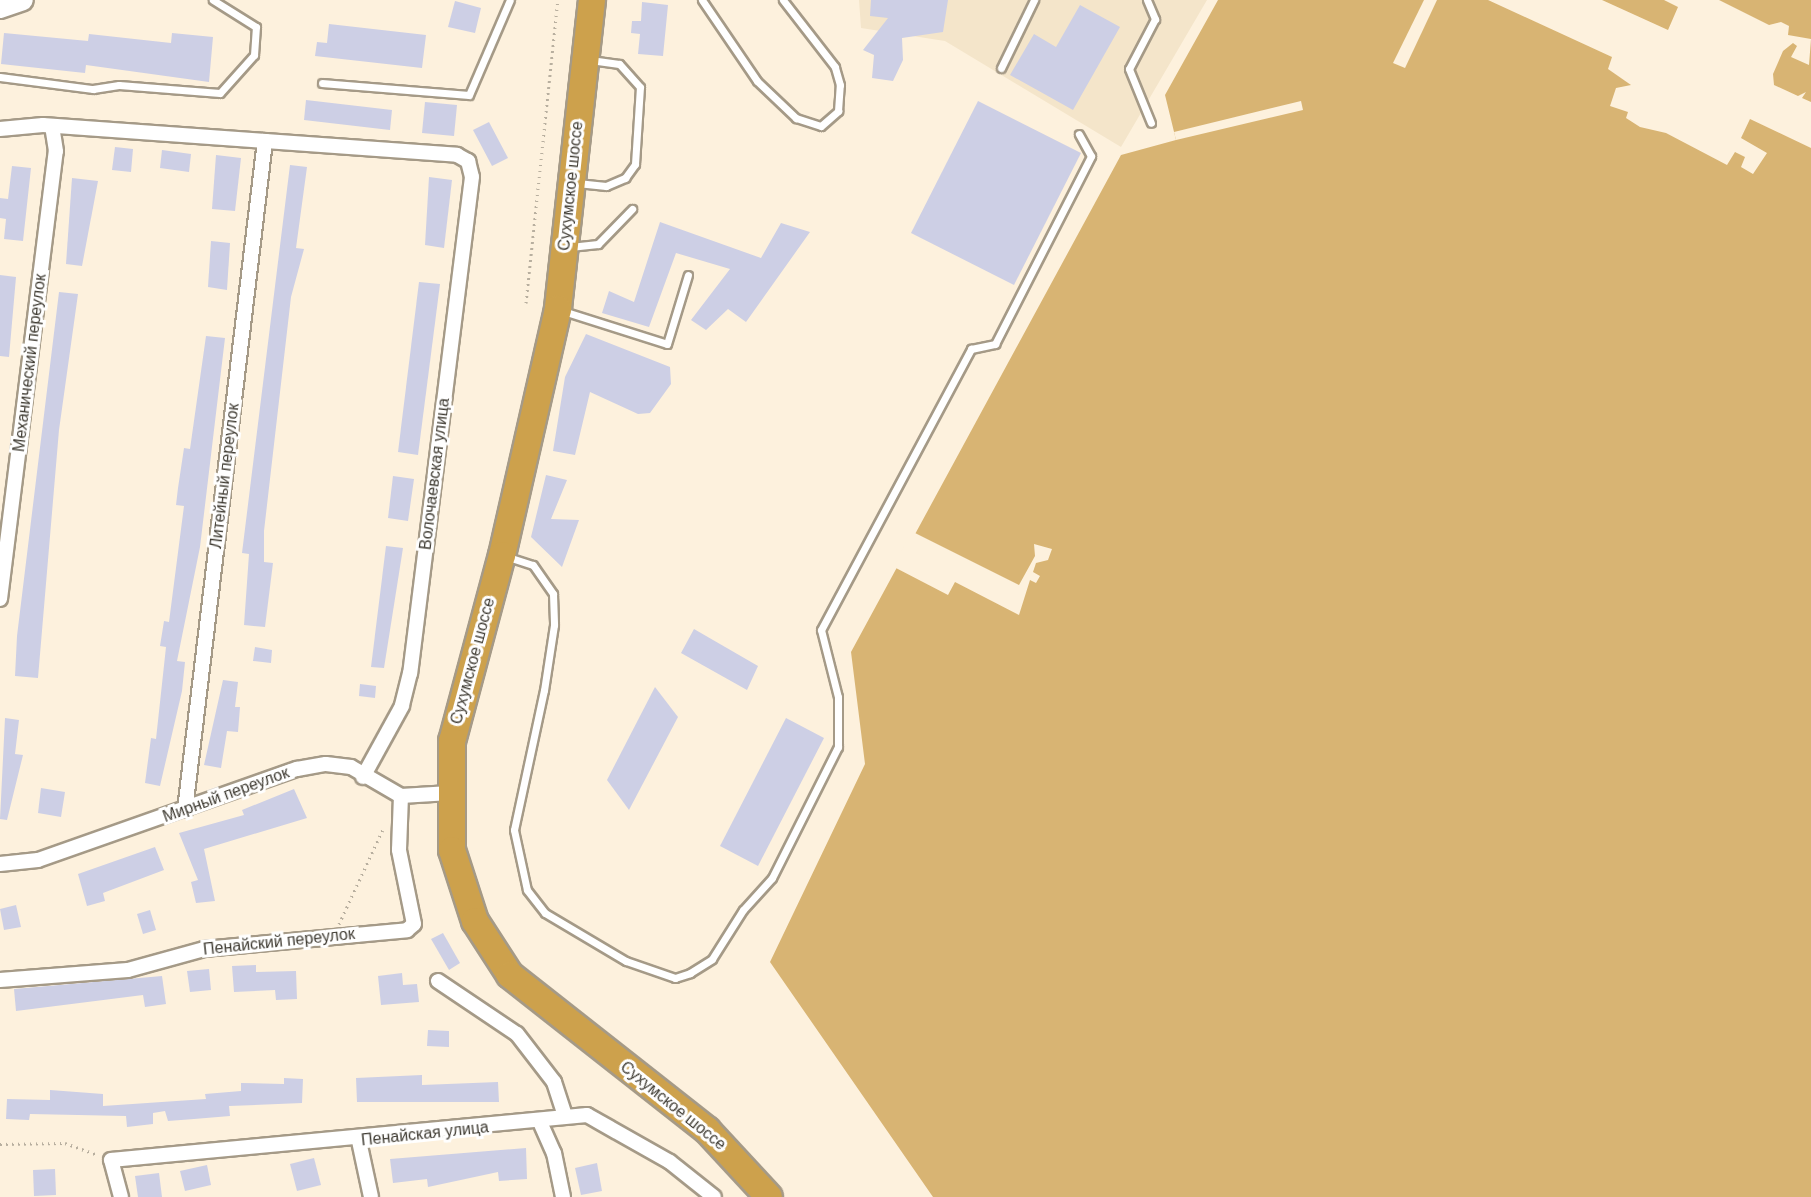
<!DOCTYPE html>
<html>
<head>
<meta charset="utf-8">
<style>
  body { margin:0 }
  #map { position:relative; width:1811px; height:1197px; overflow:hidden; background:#fdf1dd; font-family:"DM Sans",sans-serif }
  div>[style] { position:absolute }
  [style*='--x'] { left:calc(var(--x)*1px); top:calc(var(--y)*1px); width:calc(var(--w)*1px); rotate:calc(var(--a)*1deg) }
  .built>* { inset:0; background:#f4e5ca }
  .water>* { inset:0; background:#d8b473 }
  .pier>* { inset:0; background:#fdf1dd }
  .building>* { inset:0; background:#cdcfe5 }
  .path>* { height:3px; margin-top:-1.5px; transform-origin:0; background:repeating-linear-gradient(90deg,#b8af9f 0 1.5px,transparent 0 6px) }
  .roads { filter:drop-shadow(2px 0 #a59a87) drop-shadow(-2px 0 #a59a87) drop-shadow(0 2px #a59a87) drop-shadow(0 -2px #a59a87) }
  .lane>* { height:7px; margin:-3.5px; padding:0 3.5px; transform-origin:3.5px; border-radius:3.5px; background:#fff }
  .street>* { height:14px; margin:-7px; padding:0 7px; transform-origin:7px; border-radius:7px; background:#fff }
  .secondary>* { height:20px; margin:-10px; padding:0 10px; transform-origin:10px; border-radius:10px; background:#fff }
  .highway>* { height:26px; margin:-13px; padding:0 13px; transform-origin:13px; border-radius:13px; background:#cda14c }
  span { translate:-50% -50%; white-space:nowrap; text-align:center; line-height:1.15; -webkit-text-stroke:6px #fff; paint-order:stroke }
  .street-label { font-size:16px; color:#3e3a31 }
</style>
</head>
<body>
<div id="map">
  <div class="built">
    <i style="clip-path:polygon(859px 0,1207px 0,1121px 147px,945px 41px,861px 28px)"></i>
  </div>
  <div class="water">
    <i style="clip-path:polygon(1218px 0,1811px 0,1811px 1197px,933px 1197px,770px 962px,865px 764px,851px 652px,1121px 155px,1176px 140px,1165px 95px)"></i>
  </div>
  <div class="pier">
    <i style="clip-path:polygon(1424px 0,1437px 0,1405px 68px,1393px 63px)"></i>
    <i style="clip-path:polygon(1488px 0,1602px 0,1668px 30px,1678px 7px,1664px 0,1719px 0,1769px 25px,1781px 22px,1789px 26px,1788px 35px,1811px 39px,1809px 65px,1791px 57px,1797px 46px,1793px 43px,1783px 51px,1773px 74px,1774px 85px,1798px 96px,1806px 92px,1802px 98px,1811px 102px,1811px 148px,1750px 119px,1741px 138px,1767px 153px,1753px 174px,1741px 167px,1745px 157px,1735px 152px,1727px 165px,1666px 133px,1640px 127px,1626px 118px,1628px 112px,1610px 106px,1616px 88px,1631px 85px,1608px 69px,1612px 57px)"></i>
    <i style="clip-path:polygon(1301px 101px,1303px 110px,1176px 140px,1174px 132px)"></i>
    <i style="clip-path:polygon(911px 531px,1019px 585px,1035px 556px,1034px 544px,1052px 549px,1048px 560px,1036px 563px,1033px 572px,1040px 576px,1036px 583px,1030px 580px,1019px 615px,955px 582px,948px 595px,894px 567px)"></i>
  </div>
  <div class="building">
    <i style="clip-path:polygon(871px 0,948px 0,943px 32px,902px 38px,903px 60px,893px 81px,872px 78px,874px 55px,863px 50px,888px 18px,870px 16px)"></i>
    <i style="clip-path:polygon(455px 1px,481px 8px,475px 33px,448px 27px)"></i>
    <i style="clip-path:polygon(642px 2px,668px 5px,663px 56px,638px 54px,640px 34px,631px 33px,632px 21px,641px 21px)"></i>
    <i style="clip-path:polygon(1080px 5px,1120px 27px,1073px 110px,1010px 75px,1034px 34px,1056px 47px)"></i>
    <i style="clip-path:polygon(329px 24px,426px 35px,422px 68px,315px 56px,317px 42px,327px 43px)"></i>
    <i style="clip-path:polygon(4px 33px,88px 41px,89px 34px,171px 43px,172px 33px,213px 37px,209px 82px,86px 65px,85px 73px,1px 64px)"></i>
    <i style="clip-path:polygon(306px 100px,392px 110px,390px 130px,304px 120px)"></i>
    <i style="clip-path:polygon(978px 101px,1081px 153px,1014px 285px,911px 233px)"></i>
    <i style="clip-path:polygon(425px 102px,457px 105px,454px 136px,422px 133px)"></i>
    <i style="clip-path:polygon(489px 122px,508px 158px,492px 166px,473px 130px)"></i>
    <i style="clip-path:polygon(115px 147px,133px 149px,131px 172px,112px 170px)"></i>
    <i style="clip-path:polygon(162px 150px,191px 154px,189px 172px,160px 168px)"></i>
    <i style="clip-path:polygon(216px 155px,241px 158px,235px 211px,212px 209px)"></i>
    <i style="clip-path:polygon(290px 165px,307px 167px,296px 248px,304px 249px,291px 297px,264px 531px,264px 562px,273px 563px,265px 627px,244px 625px,249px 554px,242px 553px)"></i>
    <i style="clip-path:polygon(12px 166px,31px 168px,23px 241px,4px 239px,6px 219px,0 218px,0 198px,8px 199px)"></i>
    <i style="clip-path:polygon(429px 177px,452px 180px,444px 248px,425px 245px)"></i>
    <i style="clip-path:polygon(72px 178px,98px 181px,82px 266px,66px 264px)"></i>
    <i style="clip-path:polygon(660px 222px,761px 258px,781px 223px,810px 232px,746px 322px,728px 309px,706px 330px,691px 320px,730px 269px,676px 253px,649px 327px,602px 313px,609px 291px,634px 302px)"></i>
    <i style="clip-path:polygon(211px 241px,230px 243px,227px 290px,208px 287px)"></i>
    <i style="clip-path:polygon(0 275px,16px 277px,9px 357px,0 356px)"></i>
    <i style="clip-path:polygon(419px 282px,440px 284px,418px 455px,398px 452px)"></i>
    <i style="clip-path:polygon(59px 292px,78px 294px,59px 430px,38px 678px,15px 676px,17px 636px)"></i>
    <i style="clip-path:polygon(586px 334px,670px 367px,671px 384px,650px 413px,638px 414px,590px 392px,575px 455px,553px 451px,565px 377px)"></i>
    <i style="clip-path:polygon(206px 336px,225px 338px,200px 547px,177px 661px,185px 662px,182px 691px,160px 786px,145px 783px,151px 738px,156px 739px,166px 647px,160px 646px,164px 621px,169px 622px,184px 506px,176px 505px,178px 488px,184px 448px,190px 449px)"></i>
    <i style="clip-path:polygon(546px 475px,567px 480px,551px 519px,579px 520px,562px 567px,531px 537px)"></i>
    <i style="clip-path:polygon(393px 476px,414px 479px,408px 521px,388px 518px)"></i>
    <i style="clip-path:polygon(386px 546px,403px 548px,384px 668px,371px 667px)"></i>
    <i style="clip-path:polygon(694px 629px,758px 666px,747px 690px,681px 653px)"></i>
    <i style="clip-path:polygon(255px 647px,272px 650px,271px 663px,253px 661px)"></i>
    <i style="clip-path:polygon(223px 680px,238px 682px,235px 707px,240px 707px,238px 732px,227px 731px,221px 768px,204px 765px)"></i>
    <i style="clip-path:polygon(360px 684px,376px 686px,375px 698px,359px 696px)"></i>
    <i style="clip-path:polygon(655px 687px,678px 717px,629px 810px,607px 780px)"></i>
    <i style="clip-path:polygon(5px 718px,19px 720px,15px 754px,23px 755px,7px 820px,0 819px)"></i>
    <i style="clip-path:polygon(786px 718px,824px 738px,758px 866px,720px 846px)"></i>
    <i style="clip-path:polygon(41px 788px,65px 792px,61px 817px,38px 813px)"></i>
    <i style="clip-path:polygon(294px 789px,307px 818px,204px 849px,215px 901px,196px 903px,191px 882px,198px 880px,179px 833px,244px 815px,242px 810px)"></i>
    <i style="clip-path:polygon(155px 847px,164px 870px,103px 893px,105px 901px,87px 906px,78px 874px)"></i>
    <i style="clip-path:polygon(16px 905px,21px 927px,4px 930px,0 909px)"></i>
    <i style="clip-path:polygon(150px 910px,156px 930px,143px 934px,137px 914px)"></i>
    <i style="clip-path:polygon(443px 933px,460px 963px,449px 970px,431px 939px)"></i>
    <i style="clip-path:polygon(256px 965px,256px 972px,296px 971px,297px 999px,276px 1000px,275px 990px,234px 992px,232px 966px)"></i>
    <i style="clip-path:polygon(209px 969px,211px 990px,190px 992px,187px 971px)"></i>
    <i style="clip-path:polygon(402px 973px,403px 985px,417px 984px,419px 1002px,381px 1005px,378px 976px)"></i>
    <i style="clip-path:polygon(162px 976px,166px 1004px,145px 1007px,143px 995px,16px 1011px,14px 989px)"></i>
    <i style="clip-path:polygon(428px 1030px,449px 1031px,449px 1047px,427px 1046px)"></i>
    <i style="clip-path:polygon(422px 1075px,422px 1085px,498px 1082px,499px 1102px,357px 1102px,356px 1078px)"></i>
    <i style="clip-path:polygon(284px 1078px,303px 1079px,302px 1103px,229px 1106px,230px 1116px,194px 1119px,168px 1121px,165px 1111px,153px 1113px,153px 1124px,127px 1127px,126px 1116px,30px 1114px,29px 1120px,6px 1119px,7px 1099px,50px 1100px,50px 1090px,103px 1094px,103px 1106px,206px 1099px,205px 1094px,241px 1091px,241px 1083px,284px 1084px)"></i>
    <i style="clip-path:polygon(526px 1148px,527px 1179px,499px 1181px,498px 1172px,428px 1187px,427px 1179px,393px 1183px,390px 1159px)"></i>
    <i style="clip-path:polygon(314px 1158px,321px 1185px,297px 1191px,290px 1164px)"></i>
    <i style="clip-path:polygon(597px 1163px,602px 1191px,581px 1195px,575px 1168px)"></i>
    <i style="clip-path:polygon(207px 1165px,211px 1185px,185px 1191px,180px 1171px)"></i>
    <i style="clip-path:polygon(55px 1169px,56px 1195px,34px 1196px,33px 1170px)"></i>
    <i style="clip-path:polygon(159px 1173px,162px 1197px,138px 1197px,135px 1176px)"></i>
  </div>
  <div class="path">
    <i style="--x:526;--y:303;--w:305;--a:-84"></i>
    <i style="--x:339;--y:924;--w:107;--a:-65.1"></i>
    <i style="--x:0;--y:1144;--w:65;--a:-0.9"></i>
    <i style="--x:65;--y:1143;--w:35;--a:20"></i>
  </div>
  <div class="roads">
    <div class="lane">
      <i style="--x:702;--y:0;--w:98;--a:55.8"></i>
      <i style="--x:757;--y:81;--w:54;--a:43.5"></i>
      <i style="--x:796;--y:118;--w:26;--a:18"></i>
      <i style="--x:821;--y:126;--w:23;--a:-41"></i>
      <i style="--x:838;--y:111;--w:26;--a:-86"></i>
      <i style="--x:840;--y:85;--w:19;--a:-106"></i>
      <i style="--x:835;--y:67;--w:85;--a:-127.8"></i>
      <i style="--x:1147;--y:0;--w:21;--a:67"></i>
      <i style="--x:1155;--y:19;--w:56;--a:117.5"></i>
      <i style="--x:1129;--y:69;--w:58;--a:67.8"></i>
      <i style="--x:1001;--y:68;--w:76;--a:-64.1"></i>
      <i style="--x:0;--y:77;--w:94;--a:7.4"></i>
      <i style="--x:93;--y:89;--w:26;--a:-9"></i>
      <i style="--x:119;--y:85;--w:101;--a:4.5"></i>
      <i style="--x:220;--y:93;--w:51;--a:-48.2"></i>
      <i style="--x:254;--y:55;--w:28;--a:-86"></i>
      <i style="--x:256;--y:27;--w:51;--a:-147.9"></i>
      <i style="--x:322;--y:83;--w:147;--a:4.7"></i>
      <i style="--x:469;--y:95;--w:103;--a:-66.7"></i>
      <i style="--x:577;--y:183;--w:29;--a:6"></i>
      <i style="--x:606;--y:186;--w:21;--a:-23"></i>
      <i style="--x:625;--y:178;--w:17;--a:-54"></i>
      <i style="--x:635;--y:164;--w:77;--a:-86.3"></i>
      <i style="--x:640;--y:87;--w:31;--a:-132"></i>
      <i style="--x:619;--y:64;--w:29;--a:-172"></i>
      <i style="--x:570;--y:247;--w:28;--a:-6"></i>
      <i style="--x:598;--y:244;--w:49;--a:-45.8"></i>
      <i style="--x:563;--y:311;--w:109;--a:17.6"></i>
      <i style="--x:667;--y:344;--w:72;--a:-73.1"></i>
      <i style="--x:508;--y:557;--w:26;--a:18"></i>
      <i style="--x:533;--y:565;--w:35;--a:55"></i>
      <i style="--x:553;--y:594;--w:31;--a:88"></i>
      <i style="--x:554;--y:625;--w:66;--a:98.7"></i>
      <i style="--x:544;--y:690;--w:143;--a:102.1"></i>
      <i style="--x:514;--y:830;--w:61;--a:77.8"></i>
      <i style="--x:527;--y:890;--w:29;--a:52"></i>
      <i style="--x:545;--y:913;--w:94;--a:30.7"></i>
      <i style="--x:626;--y:961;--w:52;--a:19.1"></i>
      <i style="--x:675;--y:978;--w:16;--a:-18"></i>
      <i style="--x:690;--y:973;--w:26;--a:-32"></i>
      <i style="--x:712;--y:959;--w:58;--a:-57.7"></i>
      <i style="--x:743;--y:910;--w:43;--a:-47.8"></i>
      <i style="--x:772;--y:878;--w:147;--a:-63.3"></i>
      <i style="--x:838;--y:747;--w:50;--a:-90"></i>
      <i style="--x:838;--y:697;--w:69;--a:-104.2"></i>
      <i style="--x:821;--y:630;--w:319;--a:-61.9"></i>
      <i style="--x:971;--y:349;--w:25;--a:-12"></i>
      <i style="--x:995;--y:344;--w:211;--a:-62.9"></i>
      <i style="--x:1091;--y:156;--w:25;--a:-119"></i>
    </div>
    <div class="street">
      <i style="--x:0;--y:129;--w:43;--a:-5.3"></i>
      <i style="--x:43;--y:125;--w:415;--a:4.1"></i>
      <i style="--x:457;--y:155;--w:13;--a:29"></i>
      <i style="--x:468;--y:161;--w:16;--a:76"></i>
      <i style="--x:472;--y:177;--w:500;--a:97.1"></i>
      <i style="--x:410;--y:673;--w:34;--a:104"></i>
      <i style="--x:402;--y:706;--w:81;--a:118.8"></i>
      <i style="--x:0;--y:599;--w:451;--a:-82.9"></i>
      <i style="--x:56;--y:151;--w:25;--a:-99"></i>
      <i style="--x:185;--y:810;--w:674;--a:-83.18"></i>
      <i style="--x:0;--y:864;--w:38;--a:-6"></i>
      <i style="--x:38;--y:860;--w:275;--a:-19.4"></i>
      <i style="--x:297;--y:769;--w:29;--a:-10"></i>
      <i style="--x:326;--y:764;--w:25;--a:7"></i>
      <i style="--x:351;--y:767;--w:58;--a:30.1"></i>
      <i style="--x:401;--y:796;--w:49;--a:-3.5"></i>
      <i style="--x:0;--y:980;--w:128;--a:-4.5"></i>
      <i style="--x:128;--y:970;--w:79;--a:-15.4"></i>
      <i style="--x:204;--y:949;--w:204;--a:-5.3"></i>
      <i style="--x:407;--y:930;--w:9;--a:-41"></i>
      <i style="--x:414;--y:924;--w:76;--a:-101.5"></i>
      <i style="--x:399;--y:850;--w:54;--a:-87.9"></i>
      <i style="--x:438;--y:981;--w:95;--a:33.9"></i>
      <i style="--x:517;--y:1034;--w:61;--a:52.4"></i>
      <i style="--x:554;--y:1082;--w:35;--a:72"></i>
      <i style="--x:540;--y:1122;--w:34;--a:66"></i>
      <i style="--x:554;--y:1153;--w:45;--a:78.4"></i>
      <i style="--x:359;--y:1141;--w:57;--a:77.9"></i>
      <i style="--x:121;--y:1197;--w:38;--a:-105"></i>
      <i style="--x:111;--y:1160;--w:478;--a:-5.4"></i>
      <i style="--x:587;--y:1115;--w:95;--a:29.5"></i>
      <i style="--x:670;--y:1162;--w:56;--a:38.5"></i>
    </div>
    <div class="secondary">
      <i style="--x:0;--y:8;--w:24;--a:-19"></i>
    </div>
    <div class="highway">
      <i style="--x:592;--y:0;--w:311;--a:96.3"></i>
      <i style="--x:558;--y:309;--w:252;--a:102.8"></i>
      <i style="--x:502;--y:555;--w:193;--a:105"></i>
      <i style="--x:452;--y:741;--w:109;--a:90"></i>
      <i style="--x:452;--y:850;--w:75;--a:72.1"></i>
      <i style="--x:475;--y:921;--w:64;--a:57.1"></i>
      <i style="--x:510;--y:975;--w:251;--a:38.2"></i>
      <i style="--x:707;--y:1130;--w:91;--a:47.2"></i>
    </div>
  </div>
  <div class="street-label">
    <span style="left:571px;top:186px;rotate:-84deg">Сухумское шоссе</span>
    <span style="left:30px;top:363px;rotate:-83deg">Механический переулок</span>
    <span style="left:435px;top:474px;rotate:-83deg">Волочаевская улица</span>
    <span style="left:225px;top:476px;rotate:-83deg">Литейный переулок</span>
    <span style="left:473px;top:661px;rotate:-75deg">Сухумское шоссе</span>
    <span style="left:226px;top:795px;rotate:-20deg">Мирный переулок</span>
    <span style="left:279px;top:942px;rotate:-6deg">Пенайский переулок</span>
    <span style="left:673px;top:1106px;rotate:39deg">Сухумское шоссе</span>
    <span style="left:425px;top:1134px;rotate:-6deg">Пенайская улица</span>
  </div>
</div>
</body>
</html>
